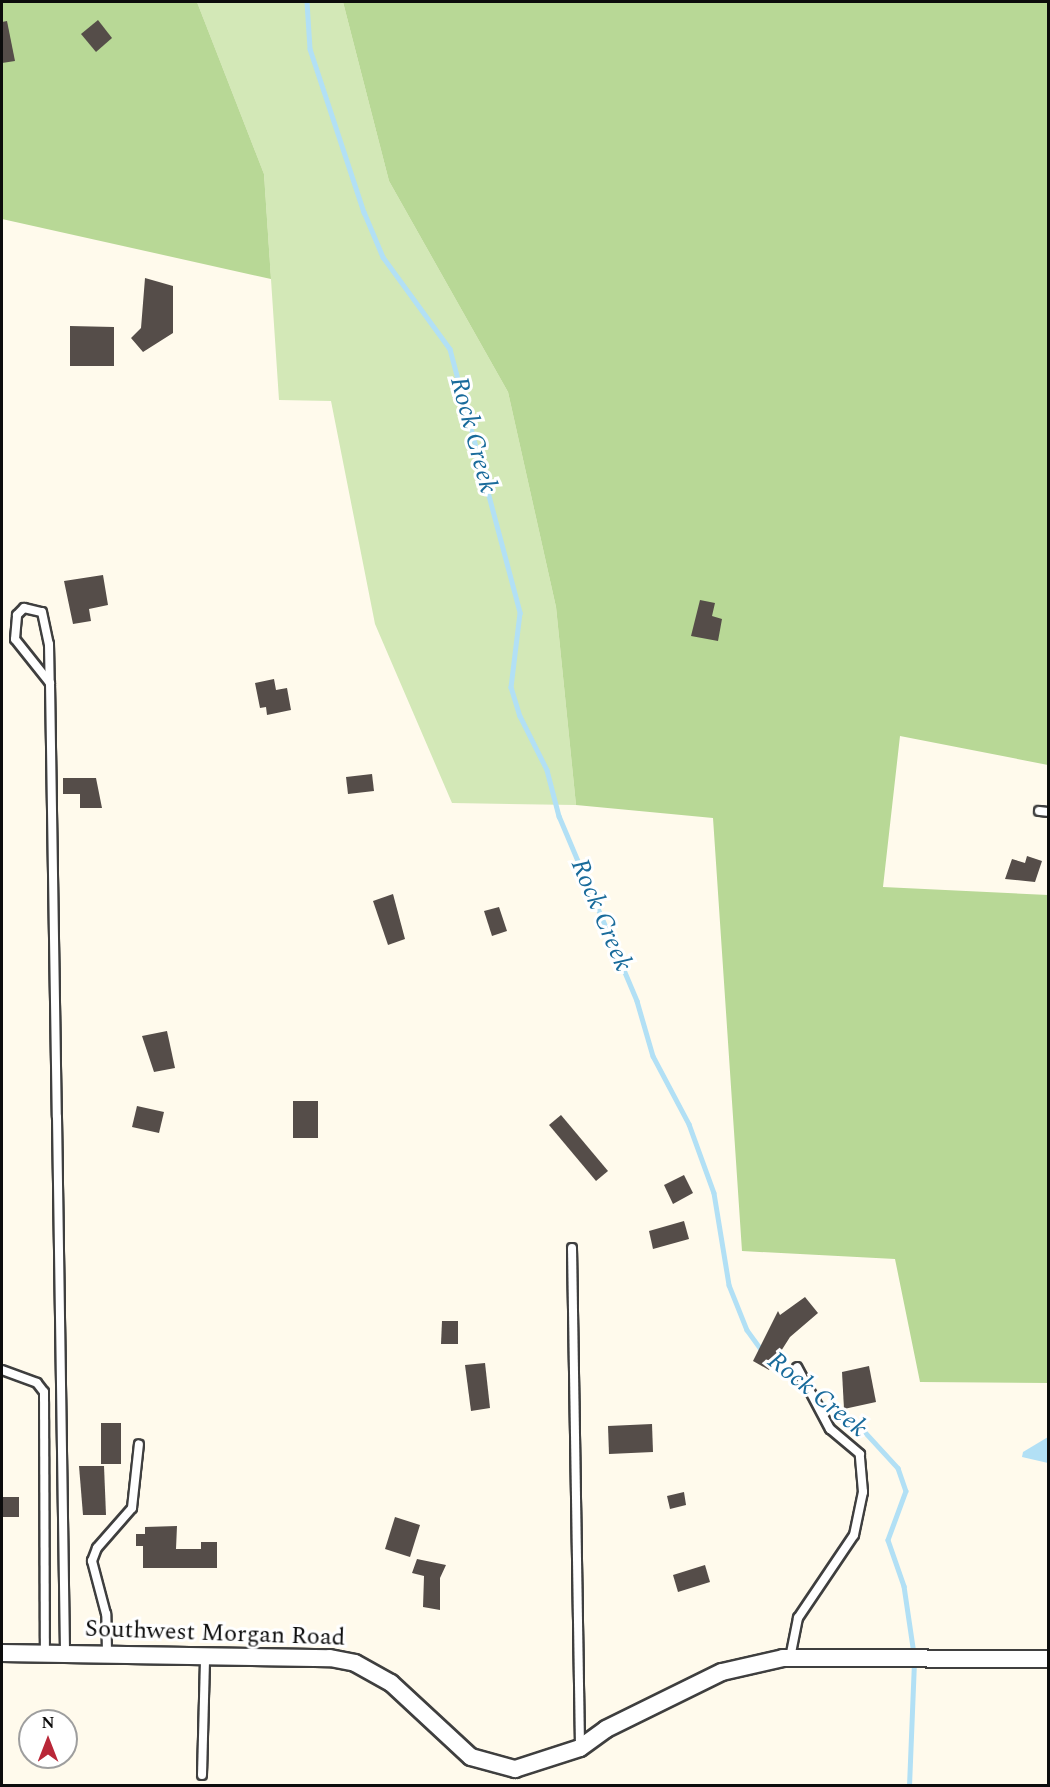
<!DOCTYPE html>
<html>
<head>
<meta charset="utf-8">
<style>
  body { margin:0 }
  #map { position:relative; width:1050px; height:1787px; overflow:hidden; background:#fffaec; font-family:Spectral,serif }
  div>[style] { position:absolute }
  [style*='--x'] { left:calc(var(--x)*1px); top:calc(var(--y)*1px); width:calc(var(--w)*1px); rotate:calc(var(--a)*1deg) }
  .green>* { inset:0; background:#d3e8b7 }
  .forest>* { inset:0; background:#b8d896 }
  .water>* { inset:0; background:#b2e0f5 }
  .stream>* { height:4.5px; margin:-2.25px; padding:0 2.25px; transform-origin:2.25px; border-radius:2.25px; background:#b2e0f5 }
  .building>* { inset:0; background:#554d49 }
  .roads { filter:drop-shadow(2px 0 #3f3f3f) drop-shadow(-2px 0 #3f3f3f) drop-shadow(0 2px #3f3f3f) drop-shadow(0 -2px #3f3f3f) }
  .lane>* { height:8px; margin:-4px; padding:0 4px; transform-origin:4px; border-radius:4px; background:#fff }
  .street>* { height:16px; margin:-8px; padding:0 8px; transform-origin:8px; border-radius:8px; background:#fff }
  span { translate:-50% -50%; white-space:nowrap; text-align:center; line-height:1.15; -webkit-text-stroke:6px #fff; paint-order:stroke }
  .street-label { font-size:24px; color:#0c0c0c }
  .water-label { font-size:26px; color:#196b9b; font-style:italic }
  .frame { position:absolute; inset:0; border:3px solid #0c0c0c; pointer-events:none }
  .north { position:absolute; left:18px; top:1709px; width:60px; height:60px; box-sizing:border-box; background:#fff; border:2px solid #9e9e9e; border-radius:50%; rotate:0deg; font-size:16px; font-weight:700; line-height:24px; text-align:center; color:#0c0c0c }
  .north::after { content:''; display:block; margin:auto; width:21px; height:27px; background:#b92738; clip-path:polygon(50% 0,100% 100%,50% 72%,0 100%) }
</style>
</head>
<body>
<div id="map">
  <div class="green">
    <i style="clip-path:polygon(197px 2px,343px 2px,389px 181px,508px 392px,556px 607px,576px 805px,452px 803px,375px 624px,331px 401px,279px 400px,264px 174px)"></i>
  </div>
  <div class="forest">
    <i style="clip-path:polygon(2px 2px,197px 2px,264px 174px,271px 279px,2px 219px)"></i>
    <i style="clip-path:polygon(343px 2px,1048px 2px,1048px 765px,900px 736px,883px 887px,1048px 895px,1048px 1383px,920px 1382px,895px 1259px,742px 1251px,713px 818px,576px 805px,556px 607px,508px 392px,389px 181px)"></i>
  </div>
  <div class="water">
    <i style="clip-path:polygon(1048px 1437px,1048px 1463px,1022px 1457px,1023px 1452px)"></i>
  </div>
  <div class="stream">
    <i style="--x:307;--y:2;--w:47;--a:86.3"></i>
    <i style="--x:310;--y:49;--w:172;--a:71.7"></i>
    <i style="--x:364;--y:212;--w:49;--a:67.1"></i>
    <i style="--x:383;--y:257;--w:114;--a:53.9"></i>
    <i style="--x:450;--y:349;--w:273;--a:75.1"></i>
    <i style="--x:520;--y:613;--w:75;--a:96.9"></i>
    <i style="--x:511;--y:687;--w:30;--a:73"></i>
    <i style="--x:520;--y:716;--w:60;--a:63.4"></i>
    <i style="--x:547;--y:770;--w:48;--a:75.4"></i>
    <i style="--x:559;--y:816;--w:201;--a:67.1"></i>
    <i style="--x:637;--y:1001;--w:57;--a:73.8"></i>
    <i style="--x:653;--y:1056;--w:77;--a:62.1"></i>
    <i style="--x:689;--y:1124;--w:73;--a:70.1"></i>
    <i style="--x:714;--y:1193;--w:93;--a:80.7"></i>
    <i style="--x:729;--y:1285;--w:48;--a:68.2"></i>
    <i style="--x:747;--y:1330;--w:26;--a:54"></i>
    <i style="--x:769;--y:1361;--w:51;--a:38.7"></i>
    <i style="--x:818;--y:1400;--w:55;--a:34"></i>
    <i style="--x:864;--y:1431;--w:50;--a:47.4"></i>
    <i style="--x:898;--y:1468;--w:24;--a:71"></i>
    <i style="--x:906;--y:1491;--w:52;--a:110.2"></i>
    <i style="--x:888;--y:1540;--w:49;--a:70.8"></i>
    <i style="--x:904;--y:1586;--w:69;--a:81.6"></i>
    <i style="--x:909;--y:1786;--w:124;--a:-87.7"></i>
  </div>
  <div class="building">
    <i style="clip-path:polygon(98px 20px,112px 38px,96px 52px,81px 34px)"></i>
    <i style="clip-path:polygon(7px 21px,15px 61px,2px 63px,2px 22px)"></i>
    <i style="clip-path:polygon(145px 278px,173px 286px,173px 333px,143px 352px,131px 338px,141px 328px)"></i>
    <i style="clip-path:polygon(70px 326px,114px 327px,114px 366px,70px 366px)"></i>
    <i style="clip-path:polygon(103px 575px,108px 605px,89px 609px,91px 621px,73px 624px,64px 581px)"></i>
    <i style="clip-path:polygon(700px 600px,715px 603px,712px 616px,722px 619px,718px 641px,691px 636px)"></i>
    <i style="clip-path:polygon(274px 679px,276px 690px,287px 688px,291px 710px,267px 715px,266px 707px,260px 708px,255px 683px)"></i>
    <i style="clip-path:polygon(372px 774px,374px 791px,348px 794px,346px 777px)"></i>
    <i style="clip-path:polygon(63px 778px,96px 778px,102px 808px,80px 808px,80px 794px,63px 794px)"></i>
    <i style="clip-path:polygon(1027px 856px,1042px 861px,1035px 882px,1005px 879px,1012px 859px,1025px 863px)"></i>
    <i style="clip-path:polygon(393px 894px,405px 939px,388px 945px,373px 901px)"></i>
    <i style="clip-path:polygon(499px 907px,507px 931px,492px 936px,484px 911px)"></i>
    <i style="clip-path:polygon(167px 1031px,175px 1068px,154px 1072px,142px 1036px)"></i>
    <i style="clip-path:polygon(293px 1101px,318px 1101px,318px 1138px,293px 1138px)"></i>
    <i style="clip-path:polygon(137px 1106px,164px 1112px,159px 1133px,132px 1127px)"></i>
    <i style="clip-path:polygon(561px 1115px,608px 1171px,596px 1181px,549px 1125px)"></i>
    <i style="clip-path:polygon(684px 1175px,693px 1193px,673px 1204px,664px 1185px)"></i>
    <i style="clip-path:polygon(684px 1221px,689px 1239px,653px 1249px,649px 1231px)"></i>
    <i style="clip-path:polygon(805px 1297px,818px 1313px,790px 1337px,769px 1370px,753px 1361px,778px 1311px,780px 1315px)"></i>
    <i style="clip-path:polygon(442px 1321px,458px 1321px,458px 1344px,441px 1344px)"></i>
    <i style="clip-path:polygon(485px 1363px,490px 1408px,471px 1411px,465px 1365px)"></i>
    <i style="clip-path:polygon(869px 1366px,876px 1402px,844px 1409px,842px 1372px)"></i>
    <i style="clip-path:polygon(101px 1423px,121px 1423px,121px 1464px,101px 1464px)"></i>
    <i style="clip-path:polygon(652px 1424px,653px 1452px,609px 1454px,608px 1426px)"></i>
    <i style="clip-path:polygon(79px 1466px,104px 1466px,106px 1515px,83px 1515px)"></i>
    <i style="clip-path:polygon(684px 1492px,686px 1505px,670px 1509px,667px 1496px)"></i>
    <i style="clip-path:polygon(2px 1497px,19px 1497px,19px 1517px,2px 1517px)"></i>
    <i style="clip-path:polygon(395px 1517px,420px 1525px,410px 1557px,385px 1549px)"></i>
    <i style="clip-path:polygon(177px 1526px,176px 1549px,201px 1549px,201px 1542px,217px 1542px,217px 1568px,143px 1568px,143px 1546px,136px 1546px,136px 1534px,145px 1534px,145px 1527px)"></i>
    <i style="clip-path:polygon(417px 1559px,446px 1565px,440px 1578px,440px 1610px,423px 1607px,424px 1576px,412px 1573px)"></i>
    <i style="clip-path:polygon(705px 1565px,710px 1582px,678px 1592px,673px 1575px)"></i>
  </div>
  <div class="roads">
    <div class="lane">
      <i style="--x:50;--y:683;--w:56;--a:-128.5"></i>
      <i style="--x:15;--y:639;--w:24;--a:-85"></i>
      <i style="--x:17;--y:615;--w:10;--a:-45"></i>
      <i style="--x:24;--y:608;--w:18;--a:13"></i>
      <i style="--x:42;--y:612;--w:33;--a:78"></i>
      <i style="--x:49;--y:644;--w:39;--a:89"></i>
      <i style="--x:50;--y:683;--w:434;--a:89.1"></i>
      <i style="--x:57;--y:1117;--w:534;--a:89.14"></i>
      <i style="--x:1039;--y:811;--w:9;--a:6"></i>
      <i style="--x:572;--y:1248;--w:500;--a:89.08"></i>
      <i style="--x:2;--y:1370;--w:37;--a:20"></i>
      <i style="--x:37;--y:1383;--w:11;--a:52"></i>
      <i style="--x:44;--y:1392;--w:260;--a:89.8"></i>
      <i style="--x:107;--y:1653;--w:39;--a:-91"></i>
      <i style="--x:106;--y:1614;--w:55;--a:-104.8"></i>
      <i style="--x:92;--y:1561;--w:14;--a:-69"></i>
      <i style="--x:97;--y:1548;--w:53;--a:-48.8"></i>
      <i style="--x:132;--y:1508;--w:64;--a:-83.8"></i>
      <i style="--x:790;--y:1658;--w:41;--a:-78.7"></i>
      <i style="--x:798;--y:1618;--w:100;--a:-56"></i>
      <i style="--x:854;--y:1535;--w:44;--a:-78.2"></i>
      <i style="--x:863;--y:1492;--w:38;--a:-95"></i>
      <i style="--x:860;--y:1454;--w:39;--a:-140"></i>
      <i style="--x:830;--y:1429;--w:70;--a:-118"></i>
      <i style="--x:202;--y:1775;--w:118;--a:-88.5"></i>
    </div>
    <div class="street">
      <i style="--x:2;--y:1653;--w:328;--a:0.9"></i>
      <i style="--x:330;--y:1658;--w:25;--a:11"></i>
      <i style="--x:355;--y:1663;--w:41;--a:29.1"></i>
      <i style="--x:391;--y:1683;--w:109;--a:42.8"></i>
      <i style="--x:471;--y:1757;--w:46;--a:15.3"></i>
      <i style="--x:515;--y:1769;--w:68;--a:-17.9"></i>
      <i style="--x:580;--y:1748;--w:32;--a:-36"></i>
      <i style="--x:606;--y:1729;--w:129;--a:-26.2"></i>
      <i style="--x:722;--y:1672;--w:63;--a:-12.9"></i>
      <i style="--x:783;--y:1658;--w:265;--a:0.2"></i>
    </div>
  </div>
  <div class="street-label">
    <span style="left:215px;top:1634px;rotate:2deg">Southwest Morgan Road</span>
  </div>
  <div class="water-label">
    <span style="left:473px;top:435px;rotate:75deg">Rock Creek</span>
    <span style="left:601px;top:915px;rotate:67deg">Rock Creek</span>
    <span style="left:817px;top:1395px;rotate:39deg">Rock Creek</span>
  </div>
  <div class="frame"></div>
  <div class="north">N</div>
</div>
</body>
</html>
